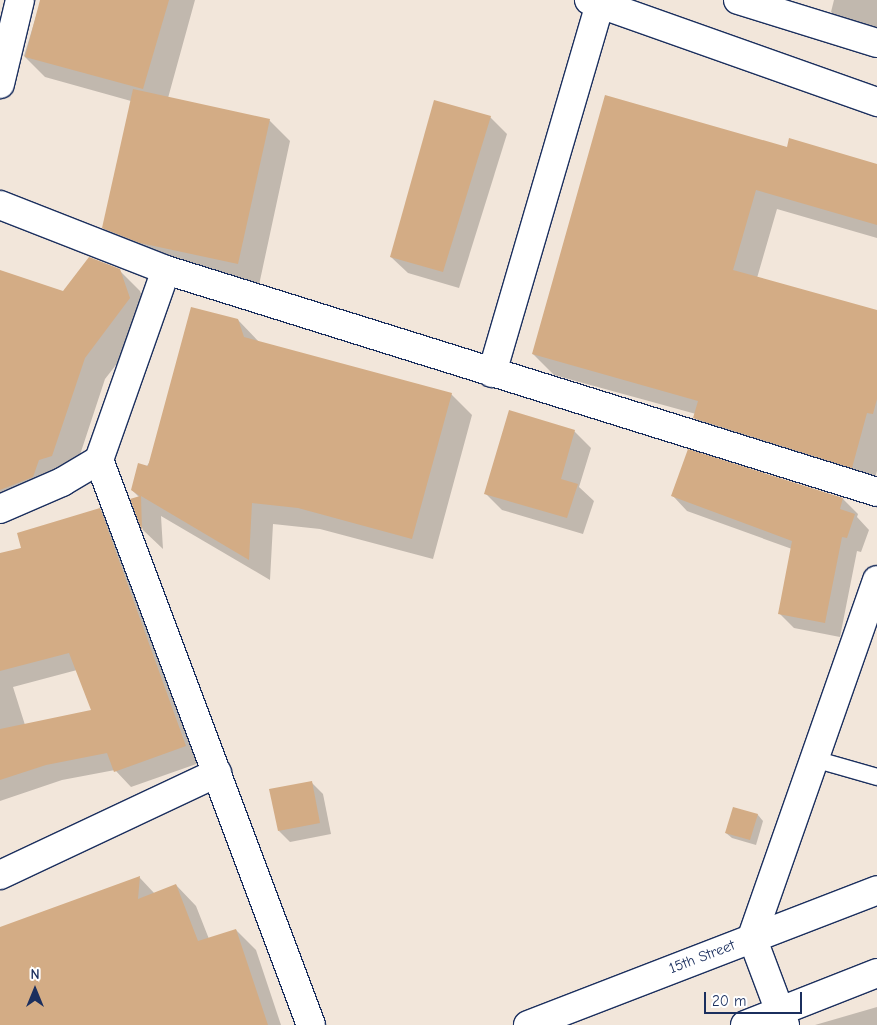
<!DOCTYPE html>
<html>
<head>
<meta charset="utf-8">
<style>
  body { margin:0 }
  #map { position:relative; width:877px; height:1025px; overflow:hidden; background:#f2e6da; font-family:"Comic Neue",sans-serif }
  div>[style] { position:absolute }
  [style*='--x'] { left:calc(var(--x)*1px); top:calc(var(--y)*1px); width:calc(var(--w)*1px); rotate:calc(var(--a)*1deg) }
  .shadow>* { inset:0; background:#0003 }
  .building>* { inset:0; background:#d3ac85 }
  .roads { filter:drop-shadow(1px 0 #1b2f5e) drop-shadow(-1px 0 #1b2f5e) drop-shadow(0 1px #1b2f5e) drop-shadow(0 -1px #1b2f5e) }
  .service>* { height:16px; margin:-8px; padding:0 8px; transform-origin:8px; border-radius:8px; background:#fff }
  .minor>* { height:28px; margin:-14px; padding:0 14px; transform-origin:14px; border-radius:14px; background:#fff }
  .tertiary>* { height:28px; margin:-14px; padding:0 14px; transform-origin:14px; border-radius:14px; background:#fff }
  span { translate:-50% -50%; white-space:nowrap; text-align:center; line-height:1.15; -webkit-text-stroke:5px #fff; paint-order:stroke }
  .street-label { font-size:15px; color:#1b2f5e }
  .north { position:absolute; left:10px; top:965px; width:50px; height:50px; -webkit-text-stroke:4px #fff; paint-order:stroke; rotate:0deg; font-size:14px; font-weight:700; line-height:20px; text-align:center; color:#1b2f5e }
  .north::after { content:''; display:block; margin:auto; width:18px; height:22px; background:#1b2f5e; clip-path:polygon(50% 0,100% 100%,50% 72%,0 100%) }
  .scale { position:absolute; left:704px; top:992px; width:98px; height:22px; box-sizing:border-box; border:2px solid #1b2f5e; border-top:0; padding-left:6px; font-size:15px; line-height:18px; white-space:nowrap; color:#1b2f5e; -webkit-text-stroke:4px #fff; paint-order:stroke }
</style>
</head>
<body>
<div id="map">
  <div class="shadow">
    <i style="clip-path:polygon(41px 0,195px 0,168px 98px,269px 120px,290px 141px,259px 285px,162px 264px,125px 249px,103px 228px,131px 101px,45px 77px,24px 56px)"></i>
    <i style="clip-path:polygon(834px 0,877px 0,877px 39px,853px 33px,831px 12px)"></i>
    <i style="clip-path:polygon(490px 117px,507px 134px,459px 288px,408px 273px,391px 257px)"></i>
    <i style="clip-path:polygon(788px 149px,877px 165px,877px 238px,777px 209px,757px 278px,877px 311px,877px 471px,872px 488px,715px 438px,695px 418px,696px 414px,554px 375px,533px 354px)"></i>
    <i style="clip-path:polygon(119px 270px,140px 291px,151px 320px,105px 379px,73px 476px,0 505px,0 271px,64px 293px)"></i>
    <i style="clip-path:polygon(238px 320px,259px 342px,451px 394px,472px 415px,433px 559px,320px 529px,273px 524px,270px 580px,161px 516px,163px 549px,143px 530px,132px 500px,139px 497px,132px 490px)"></i>
    <i style="clip-path:polygon(574px 431px,591px 448px,579px 487px,594px 501px,583px 534px,502px 510px,485px 493px)"></i>
    <i style="clip-path:polygon(689px 451px,843px 499px,858px 514px,857px 517px,869px 530px,861px 552px,857px 551px,840px 637px,794px 628px,779px 613px,792px 549px,687px 511px,673px 496px)"></i>
    <i style="clip-path:polygon(evenodd,100px 509px,116px 525px,202px 762px,131px 787px,115px 770px,62px 780px,0 801px,0 554px,23px 548px,100px 509px,77px 670px,93px 711px,25px 725px,13px 687px,77px 670px)"></i>
    <i style="clip-path:polygon(312px 783px,323px 794px,331px 834px,290px 842px,279px 831px)"></i>
    <i style="clip-path:polygon(734px 808px,758px 815px,763px 821px,756px 845px,732px 838px,726px 833px)"></i>
    <i style="clip-path:polygon(140px 878px,155px 894px,176px 885px,196px 906px,209px 939px,236px 930px,256px 950px,281px 1025px,0 1025px,0 928px)"></i>
    <i style="clip-path:polygon(877px 1007px,877px 1025px,815px 1025px)"></i>
  </div>
  <div class="building">
    <i style="clip-path:polygon(40px 0,169px 0,143px 89px,25px 57px)"></i>
    <i style="clip-path:polygon(133px 89px,270px 119px,238px 264px,140px 243px,102px 228px)"></i>
    <i style="clip-path:polygon(605px 95px,787px 147px,789px 138px,877px 164px,877px 225px,756px 190px,733px 270px,877px 310px,877px 399px,873px 414px,867px 413px,852px 468px,693px 418px,698px 401px,532px 354px)"></i>
    <i style="clip-path:polygon(434px 100px,491px 116px,443px 272px,390px 257px)"></i>
    <i style="clip-path:polygon(89px 257px,120px 269px,130px 298px,85px 358px,52px 456px,39px 460px,33px 477px,0 490px,0 270px,63px 291px)"></i>
    <i style="clip-path:polygon(191px 307px,238px 319px,244px 337px,452px 393px,412px 539px,298px 508px,252px 503px,249px 560px,141px 496px,142px 531px,130px 499px,140px 496px,131px 490px,138px 463px,148px 466px)"></i>
    <i style="clip-path:polygon(509px 410px,575px 430px,561px 479px,578px 484px,567px 518px,484px 494px)"></i>
    <i style="clip-path:polygon(688px 449px,843px 498px,840px 509px,855px 514px,847px 538px,842px 537px,825px 623px,778px 614px,792px 541px,671px 496px)"></i>
    <i style="clip-path:polygon(100px 508px,186px 746px,114px 772px,107px 753px,46px 765px,0 780px,0 729px,91px 710px,69px 653px,0 671px,0 553px,21px 548px,17px 533px)"></i>
    <i style="clip-path:polygon(312px 781px,320px 823px,278px 831px,269px 789px)"></i>
    <i style="clip-path:polygon(733px 807px,758px 814px,750px 840px,725px 833px)"></i>
    <i style="clip-path:polygon(140px 876px,138px 899px,176px 884px,198px 941px,236px 929px,268px 1025px,0 1025px,0 927px)"></i>
  </div>
  <div class="roads">
    <div class="service">
      <i style="--x:814;--y:759;--w:66;--a:15.9"></i>
    </div>
    <div class="minor">
      <i style="--x:0;--y:84;--w:86;--a:-76.6"></i>
      <i style="--x:0;--y:205;--w:178;--a:21.4"></i>
      <i style="--x:166;--y:270;--w:745;--a:17.34"></i>
      <i style="--x:492;--y:373;--w:385;--a:-73.7"></i>
      <i style="--x:99;--y:460;--w:603;--a:69.43"></i>
      <i style="--x:0;--y:509;--w:68;--a:-23.5"></i>
      <i style="--x:62;--y:482;--w:43;--a:-30.7"></i>
      <i style="--x:99;--y:460;--w:201;--a:-70.6"></i>
      <i style="--x:0;--y:875;--w:240;--a:-25.2"></i>
      <i style="--x:528;--y:1025;--w:374;--a:-21.1"></i>
      <i style="--x:745;--y:1025;--w:142;--a:-21.5"></i>
      <i style="--x:785;--y:1025;--w:94;--a:-110.6"></i>
      <i style="--x:752;--y:937;--w:378;--a:-70.7"></i>
    </div>
    <div class="tertiary">
      <i style="--x:589;--y:0;--w:306;--a:19.5"></i>
      <i style="--x:738;--y:0;--w:145;--a:17.2"></i>
    </div>
  </div>
  <div class="street-label">
    <span style="left:702px;top:957px;rotate:-21deg">15th Street</span>
  </div>
  <div class="north">N</div>
  <div class="scale">20 m</div>
</div>
</body>
</html>
